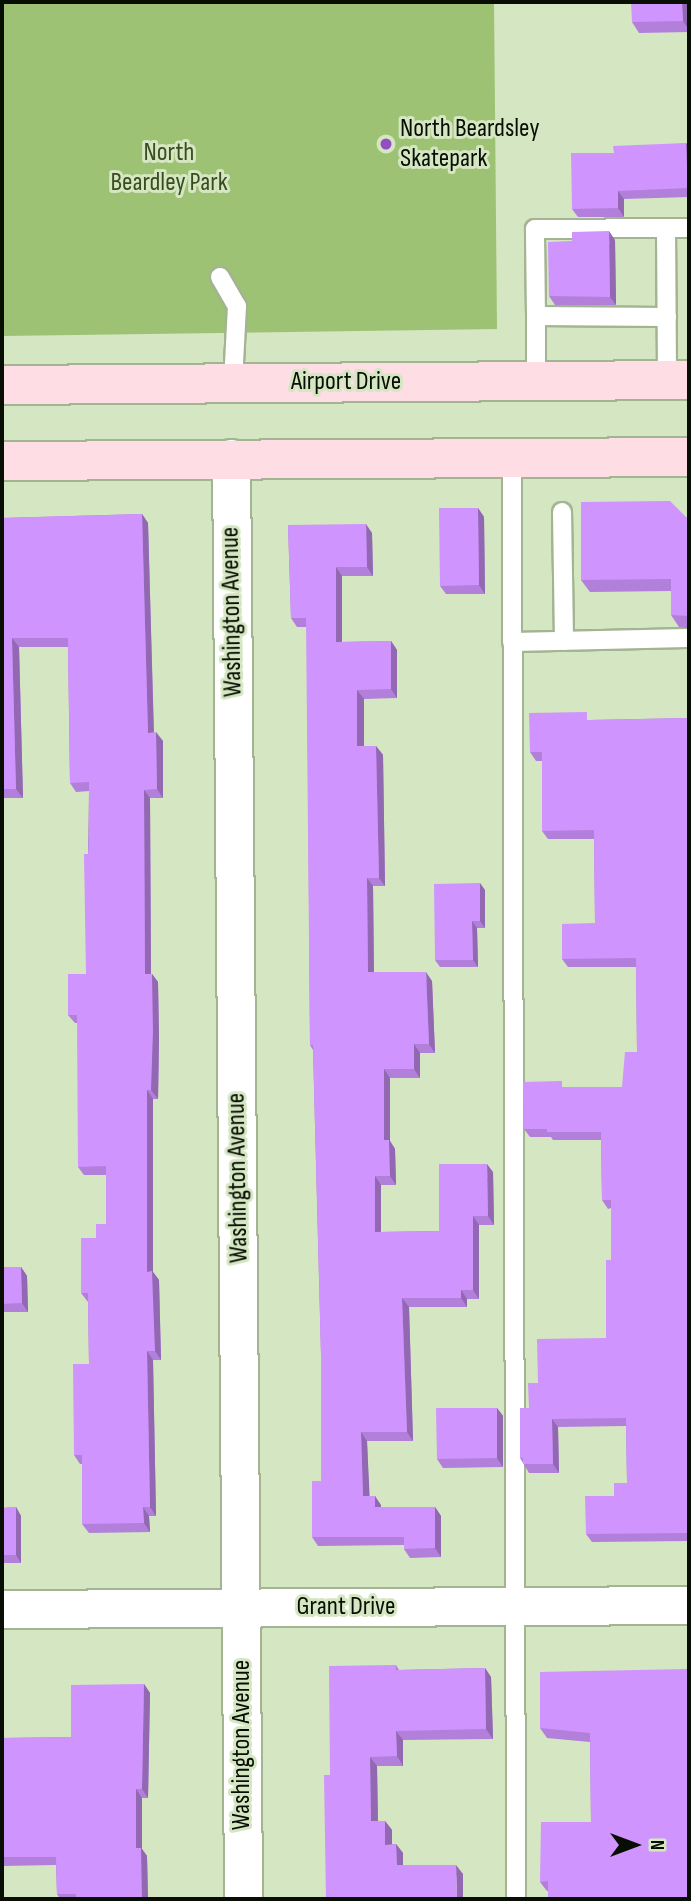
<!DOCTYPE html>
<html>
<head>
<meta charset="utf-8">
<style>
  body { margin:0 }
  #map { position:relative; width:691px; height:1901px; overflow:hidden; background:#d4e6c2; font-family:"Sofia Sans Condensed",sans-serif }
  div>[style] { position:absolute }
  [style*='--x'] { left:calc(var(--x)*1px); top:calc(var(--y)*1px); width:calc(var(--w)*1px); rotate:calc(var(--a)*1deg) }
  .green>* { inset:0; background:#9dc273 }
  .roads { filter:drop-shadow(2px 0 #a3b492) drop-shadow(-2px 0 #a3b492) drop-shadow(0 2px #a3b492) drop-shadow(0 -2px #a3b492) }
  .service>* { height:18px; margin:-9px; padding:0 9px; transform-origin:9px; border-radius:9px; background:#fff }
  .minor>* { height:37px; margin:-18.5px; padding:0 18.5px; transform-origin:18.5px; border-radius:18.5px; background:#fff }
  .secondary>* { height:38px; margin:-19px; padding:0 19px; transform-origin:19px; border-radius:19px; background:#fedee4 }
  .wall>* { inset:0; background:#b27fda }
  .shaded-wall>* { inset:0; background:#9168b1 }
  .building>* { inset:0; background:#cf94fd }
  .dots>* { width:19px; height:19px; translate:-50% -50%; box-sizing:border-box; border:4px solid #d4e6c2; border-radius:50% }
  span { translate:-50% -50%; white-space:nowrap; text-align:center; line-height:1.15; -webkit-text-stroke:6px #d4e6c2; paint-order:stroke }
  .poi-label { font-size:26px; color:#080e03 }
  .left { translate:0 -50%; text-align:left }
  .park-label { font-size:26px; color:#394d1f }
  .street-label { font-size:26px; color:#080e03 }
  .frame { position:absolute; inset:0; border:4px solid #080e03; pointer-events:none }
  .north { position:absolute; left:600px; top:1810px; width:70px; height:70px; -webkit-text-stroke:5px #d4e6c2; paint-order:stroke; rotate:90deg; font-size:19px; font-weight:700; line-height:28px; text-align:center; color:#080e03 }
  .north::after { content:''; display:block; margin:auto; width:24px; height:32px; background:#080e03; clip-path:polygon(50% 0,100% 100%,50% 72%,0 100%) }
</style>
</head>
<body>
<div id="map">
  <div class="green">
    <i style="clip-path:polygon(2px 2px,494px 2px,497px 329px,2px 336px)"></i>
  </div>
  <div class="roads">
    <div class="service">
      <i style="--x:666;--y:228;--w:152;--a:89.6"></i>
      <i style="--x:220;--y:277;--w:34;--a:60"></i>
      <i style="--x:237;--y:306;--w:77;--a:93"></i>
      <i style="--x:536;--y:316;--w:65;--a:90"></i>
      <i style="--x:667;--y:317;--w:131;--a:-179.6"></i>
      <i style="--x:536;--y:316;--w:87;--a:-90.7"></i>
      <i style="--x:535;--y:229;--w:154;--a:-0.4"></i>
      <i style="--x:512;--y:458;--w:1441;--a:89.84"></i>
      <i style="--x:562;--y:512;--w:129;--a:89.1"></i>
      <i style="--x:512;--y:642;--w:177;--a:-1.3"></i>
    </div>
    <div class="minor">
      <i style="--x:231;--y:458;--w:1441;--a:89.52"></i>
      <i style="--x:2;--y:1609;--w:687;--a:-0.33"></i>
    </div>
    <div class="secondary">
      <i style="--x:2;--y:385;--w:687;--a:-0.42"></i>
      <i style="--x:2;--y:461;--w:687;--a:-0.33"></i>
    </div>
  </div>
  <div class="wall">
    <i style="clip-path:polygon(689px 2px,689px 32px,639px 33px,632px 22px)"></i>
    <i style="clip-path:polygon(686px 143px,689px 147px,689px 197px,624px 199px,624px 217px,578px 217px,572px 209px,614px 153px)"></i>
    <i style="clip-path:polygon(615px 240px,616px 305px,555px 305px,549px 296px)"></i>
    <i style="clip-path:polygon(478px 508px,484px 517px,485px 594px,446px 594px,440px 586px)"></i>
    <i style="clip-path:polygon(142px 514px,148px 523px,154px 733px,163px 741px,163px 798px,150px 798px,151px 974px,152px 974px,158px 982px,159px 1039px,158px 1099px,153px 1099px,153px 1272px,159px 1280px,161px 1360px,153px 1360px,156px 1516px,149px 1516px,150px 1532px,89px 1533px,82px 1524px,82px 1464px,80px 1464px,74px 1455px,89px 1364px,88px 1302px,81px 1293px,96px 1238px,106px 1224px,106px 1175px,84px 1175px,78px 1167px,78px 1023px,75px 1023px,68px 1015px,86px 974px,89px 791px,76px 792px,70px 783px,68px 647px,19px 647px,23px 798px,2px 798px,2px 518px)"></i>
    <i style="clip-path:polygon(689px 520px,689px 628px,679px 627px,671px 615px,671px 591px,590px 592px,581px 580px)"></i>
    <i style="clip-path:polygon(288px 525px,372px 533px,373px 576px,342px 576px,342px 642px,391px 641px,397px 650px,397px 698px,364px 699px,364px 746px,376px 746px,383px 755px,385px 886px,373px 886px,374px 972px,432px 981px,435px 1053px,420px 1053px,420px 1078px,390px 1078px,390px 1141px,395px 1149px,396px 1185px,381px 1185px,381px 1232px,439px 1231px,493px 1172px,494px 1225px,479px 1225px,479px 1299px,467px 1299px,467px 1307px,409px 1307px,413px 1441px,367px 1441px,369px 1496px,375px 1496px,381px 1507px,435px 1507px,441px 1516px,441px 1557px,410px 1558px,404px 1549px,404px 1545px,318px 1546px,312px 1537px,321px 1481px,321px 1355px,313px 1050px,310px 1045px,307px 627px,297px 627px,291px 618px)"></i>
    <i style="clip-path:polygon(689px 718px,689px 1541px,592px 1542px,586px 1534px,614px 1496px,627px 1483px,626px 1426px,558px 1427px,559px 1473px,529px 1473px,520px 1458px,529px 1408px,538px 1383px,606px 1338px,611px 1260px,611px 1208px,608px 1209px,602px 1200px,601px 1140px,553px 1140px,551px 1137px,530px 1137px,524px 1129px,566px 1087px,622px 1087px,637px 1052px,636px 967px,568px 967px,562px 959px,595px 923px,594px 839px,548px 839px,542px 831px,542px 761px,536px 761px,530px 752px,592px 720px)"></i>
    <i style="clip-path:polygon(485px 890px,485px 928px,477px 928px,478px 967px,440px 967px,435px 960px)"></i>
    <i style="clip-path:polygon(2px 1267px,21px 1267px,27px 1276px,28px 1312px,2px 1312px)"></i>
    <i style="clip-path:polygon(497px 1408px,503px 1416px,503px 1467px,443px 1468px,437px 1459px)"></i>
    <i style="clip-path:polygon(16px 1507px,21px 1516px,21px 1563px,2px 1563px,2px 1508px)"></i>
    <i style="clip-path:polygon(396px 1665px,399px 1670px,485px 1668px,491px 1677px,493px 1739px,403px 1740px,403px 1766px,377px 1766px,378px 1821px,385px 1821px,392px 1830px,392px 1844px,396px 1844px,403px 1853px,403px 1865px,463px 1874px,326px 1899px,330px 1775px)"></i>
    <i style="clip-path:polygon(687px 1669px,689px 1672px,689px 1899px,547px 1891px,540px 1882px,591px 1822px,590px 1742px,547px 1738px,540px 1728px)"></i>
    <i style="clip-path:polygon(144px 1684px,150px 1693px,148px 1798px,142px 1798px,142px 1849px,147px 1856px,148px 1899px,60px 1899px,57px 1894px,56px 1865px,2px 1866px,2px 1738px,71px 1737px)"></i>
  </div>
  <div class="shaded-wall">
    <i style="clip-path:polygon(682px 2px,689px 2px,689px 30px,683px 21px)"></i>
    <i style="clip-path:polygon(686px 143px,689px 147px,689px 191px,688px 188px)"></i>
    <i style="clip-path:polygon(618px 191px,624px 199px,624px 217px,618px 208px)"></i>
    <i style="clip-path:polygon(609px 231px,615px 240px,616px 305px,610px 297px)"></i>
    <i style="clip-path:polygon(478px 508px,484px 517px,485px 594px,479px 585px)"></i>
    <i style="clip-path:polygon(142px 514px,148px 523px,154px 742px,148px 733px)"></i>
    <i style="clip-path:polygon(366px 524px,372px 533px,373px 576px,367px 567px)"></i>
    <i style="clip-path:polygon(336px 567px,342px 576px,342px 651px,336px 642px)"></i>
    <i style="clip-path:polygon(12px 638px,19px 647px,23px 798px,16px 789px)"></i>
    <i style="clip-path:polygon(391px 641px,397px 650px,397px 698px,391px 689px)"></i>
    <i style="clip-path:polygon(357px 690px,364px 699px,364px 755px,357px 746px)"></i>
    <i style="clip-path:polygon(156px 732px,163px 741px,163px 798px,157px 789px)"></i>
    <i style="clip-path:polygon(376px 746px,383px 755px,385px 886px,379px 878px)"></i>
    <i style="clip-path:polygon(144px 790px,150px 798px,151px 982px,145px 974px)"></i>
    <i style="clip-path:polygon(367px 878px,373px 886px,374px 981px,368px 972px)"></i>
    <i style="clip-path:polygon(480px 883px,485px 890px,485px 928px,480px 921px)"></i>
    <i style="clip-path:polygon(472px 921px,477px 928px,478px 967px,473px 960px)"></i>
    <i style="clip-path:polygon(426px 972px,432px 981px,435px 1053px,429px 1044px)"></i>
    <i style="clip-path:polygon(152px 974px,158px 982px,159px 1039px,158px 1099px,151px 1090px)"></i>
    <i style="clip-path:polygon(414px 1044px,420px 1053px,420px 1078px,414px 1069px)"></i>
    <i style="clip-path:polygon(384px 1069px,390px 1078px,390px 1141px,395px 1149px,396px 1185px,390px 1176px,384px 1140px)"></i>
    <i style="clip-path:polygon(147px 1090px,153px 1099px,153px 1272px,159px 1280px,161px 1360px,155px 1351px,147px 1272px)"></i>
    <i style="clip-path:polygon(487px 1164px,493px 1172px,494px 1225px,488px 1216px)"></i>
    <i style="clip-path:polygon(375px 1176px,381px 1185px,381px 1241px,375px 1232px)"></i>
    <i style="clip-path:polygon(473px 1216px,479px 1225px,479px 1299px,473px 1290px)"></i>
    <i style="clip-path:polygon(21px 1267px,27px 1276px,28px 1312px,22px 1303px)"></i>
    <i style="clip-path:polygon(461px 1290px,467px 1299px,467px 1307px,461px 1298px)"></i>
    <i style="clip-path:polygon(402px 1298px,409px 1307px,413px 1441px,407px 1432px)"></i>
    <i style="clip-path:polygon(147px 1351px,153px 1360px,156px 1516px,150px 1507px)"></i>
    <i style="clip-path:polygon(497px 1408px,503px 1416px,503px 1467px,497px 1458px)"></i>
    <i style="clip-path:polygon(552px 1419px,558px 1427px,559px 1473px,553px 1464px)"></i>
    <i style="clip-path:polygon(361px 1432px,367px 1441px,370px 1505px,363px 1496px)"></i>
    <i style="clip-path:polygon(375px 1496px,381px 1505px,381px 1516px,375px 1507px)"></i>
    <i style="clip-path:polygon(16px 1507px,21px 1516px,21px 1563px,16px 1555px)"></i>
    <i style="clip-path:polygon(143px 1507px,149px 1516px,150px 1532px,144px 1523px)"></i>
    <i style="clip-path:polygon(435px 1507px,441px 1516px,441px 1557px,435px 1548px)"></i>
    <i style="clip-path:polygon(485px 1668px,491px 1677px,493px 1739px,486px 1729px)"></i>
    <i style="clip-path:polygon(144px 1684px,150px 1693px,148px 1798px,142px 1789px)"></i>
    <i style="clip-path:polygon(396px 1731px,403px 1740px,403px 1766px,397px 1756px)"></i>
    <i style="clip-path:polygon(370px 1757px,377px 1766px,378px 1830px,371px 1821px)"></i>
    <i style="clip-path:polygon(136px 1789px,142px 1798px,142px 1849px,147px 1856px,148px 1899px,142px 1899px,136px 1848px)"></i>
    <i style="clip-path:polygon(385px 1821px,392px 1830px,392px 1854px,385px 1845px)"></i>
    <i style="clip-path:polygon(396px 1844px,403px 1853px,403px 1874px,397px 1865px)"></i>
    <i style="clip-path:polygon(456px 1865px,463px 1874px,463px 1899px,457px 1899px)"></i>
  </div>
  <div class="building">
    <i style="clip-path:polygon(631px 2px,682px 2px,683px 21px,632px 22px)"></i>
    <i style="clip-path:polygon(686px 143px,688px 188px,618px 191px,618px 208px,572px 209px,571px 153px,614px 153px,613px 146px)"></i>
    <i style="clip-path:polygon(609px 231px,610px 297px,549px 296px,548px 242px,572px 241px,572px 232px)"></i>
    <i style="clip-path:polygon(670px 501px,689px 520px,689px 616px,671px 615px,671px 579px,581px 580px,581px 502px)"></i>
    <i style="clip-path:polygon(439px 508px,478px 508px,479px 585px,440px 586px)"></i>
    <i style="clip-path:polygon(142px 514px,148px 733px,156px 732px,157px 789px,144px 790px,145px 974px,152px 974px,153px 1031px,151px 1090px,147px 1090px,147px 1272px,152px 1271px,155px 1351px,147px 1351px,150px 1507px,143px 1507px,144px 1523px,82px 1524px,82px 1455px,74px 1455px,73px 1364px,89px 1364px,88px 1293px,81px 1293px,81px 1238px,96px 1238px,96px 1224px,106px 1224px,106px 1166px,78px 1167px,77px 1015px,68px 1015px,68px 974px,86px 974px,84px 854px,88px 854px,89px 843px,89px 782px,70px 783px,68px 638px,12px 638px,16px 789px,2px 789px,2px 518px)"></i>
    <i style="clip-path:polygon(366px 524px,367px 567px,336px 567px,336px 642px,391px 641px,391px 689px,357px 690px,357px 746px,376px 746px,379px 878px,367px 878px,368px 972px,426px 972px,429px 1044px,414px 1044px,414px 1069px,384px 1069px,384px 1140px,389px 1140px,390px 1176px,375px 1176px,375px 1232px,439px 1231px,439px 1164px,487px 1164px,488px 1216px,473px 1216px,473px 1290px,461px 1290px,461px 1298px,402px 1298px,407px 1432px,361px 1432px,363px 1496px,375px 1496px,375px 1507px,435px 1507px,435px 1548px,404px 1549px,404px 1537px,312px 1537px,312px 1481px,321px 1481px,321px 1355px,313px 1045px,310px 1045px,306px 618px,291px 618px,288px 525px)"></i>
    <i style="clip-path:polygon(587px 712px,587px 720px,689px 718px,689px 1533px,586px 1534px,585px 1496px,614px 1496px,614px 1483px,627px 1483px,626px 1418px,552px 1419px,553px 1464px,523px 1464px,523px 1458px,520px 1458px,520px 1408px,529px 1408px,528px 1383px,538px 1383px,537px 1339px,606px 1338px,606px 1260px,611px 1260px,611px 1200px,602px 1200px,601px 1132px,547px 1132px,547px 1129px,524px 1129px,523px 1082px,562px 1081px,562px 1087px,622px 1087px,625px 1052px,637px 1052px,636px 958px,562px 959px,562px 924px,595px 923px,594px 830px,542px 831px,542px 752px,530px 752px,529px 713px)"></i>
    <i style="clip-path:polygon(480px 883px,480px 921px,472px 921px,473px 960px,435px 960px,434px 884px)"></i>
    <i style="clip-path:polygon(2px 1267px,21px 1267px,22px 1303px,2px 1304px)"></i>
    <i style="clip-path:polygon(436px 1408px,497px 1408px,497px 1458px,437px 1459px)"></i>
    <i style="clip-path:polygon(16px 1507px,16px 1555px,2px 1555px,2px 1508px)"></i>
    <i style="clip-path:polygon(396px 1665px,396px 1670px,485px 1668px,486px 1729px,396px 1731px,397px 1756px,370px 1757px,371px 1821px,385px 1821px,385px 1845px,396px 1844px,397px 1865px,456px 1865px,457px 1899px,326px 1899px,324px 1775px,330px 1775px,329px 1666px)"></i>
    <i style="clip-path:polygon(687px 1669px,687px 1676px,689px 1676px,689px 1899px,548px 1899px,548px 1881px,540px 1882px,541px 1822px,591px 1822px,590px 1733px,540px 1728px,540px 1672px)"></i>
    <i style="clip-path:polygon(144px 1684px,142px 1789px,136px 1789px,136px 1848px,141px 1848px,142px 1899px,76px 1899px,76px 1894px,57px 1894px,56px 1857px,2px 1857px,2px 1738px,71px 1737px,71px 1685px)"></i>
  </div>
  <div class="dots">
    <i style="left:386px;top:144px;background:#934ec2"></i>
  </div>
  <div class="poi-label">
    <span class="left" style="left:400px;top:144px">North Beardsley<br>Skatepark</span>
  </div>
  <div class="park-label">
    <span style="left:169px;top:168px">North<br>Beardley Park</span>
  </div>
  <div class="street-label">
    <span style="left:346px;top:382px">Airport Drive</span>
    <span style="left:232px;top:612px;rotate:-91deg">Washington Avenue</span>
    <span style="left:238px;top:1178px;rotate:-91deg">Washington Avenue</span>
    <span style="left:346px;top:1607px">Grant Drive</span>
    <span style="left:242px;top:1745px;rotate:-90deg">Washington Avenue</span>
  </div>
  <div class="frame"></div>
  <div class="north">N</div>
</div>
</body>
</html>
